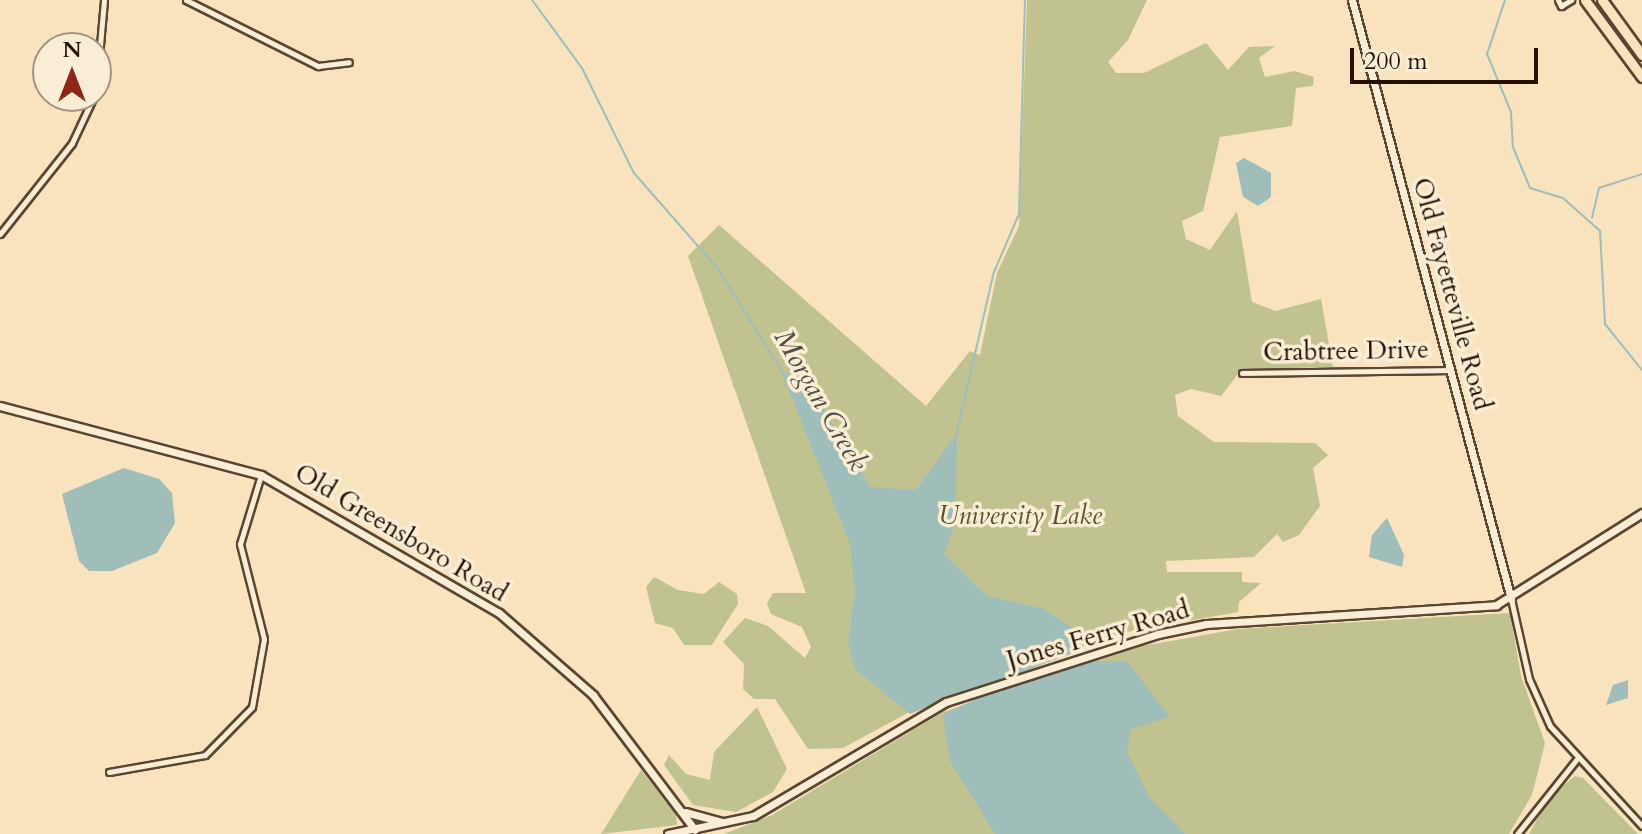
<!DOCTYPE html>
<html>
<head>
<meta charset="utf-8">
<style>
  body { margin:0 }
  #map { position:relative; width:1642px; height:834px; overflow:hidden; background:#f8e3be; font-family:Cardo,serif }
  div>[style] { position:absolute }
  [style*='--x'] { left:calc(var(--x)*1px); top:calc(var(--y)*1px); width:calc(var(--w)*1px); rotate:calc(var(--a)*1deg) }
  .green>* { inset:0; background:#c0c38f }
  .water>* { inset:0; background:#9fbdb9 }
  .stream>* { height:2px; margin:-1px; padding:0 1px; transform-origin:1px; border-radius:1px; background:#9fbdb9 }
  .roads { filter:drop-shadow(2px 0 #5a4530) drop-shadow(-2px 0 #5a4530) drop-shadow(0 2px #5a4530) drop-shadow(0 -2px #5a4530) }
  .street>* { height:5px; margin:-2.5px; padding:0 2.5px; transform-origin:2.5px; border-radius:2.5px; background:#faedd5 }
  .secondary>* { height:7px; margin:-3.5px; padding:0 3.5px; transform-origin:3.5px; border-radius:3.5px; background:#faedd5 }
  .highway>* { height:9px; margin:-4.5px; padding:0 4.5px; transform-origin:4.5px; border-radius:4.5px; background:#f8e3be }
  span { translate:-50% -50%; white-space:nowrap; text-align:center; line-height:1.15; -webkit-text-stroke:7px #faedd5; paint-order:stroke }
  .street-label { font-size:26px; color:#251000 }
  .park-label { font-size:26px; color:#5b4f32; font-style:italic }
  .water-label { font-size:28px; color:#504d41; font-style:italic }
  .north { position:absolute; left:32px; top:32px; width:80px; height:80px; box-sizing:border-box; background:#faedd5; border:2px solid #a59580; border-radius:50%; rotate:0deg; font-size:22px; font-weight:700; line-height:32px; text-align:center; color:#251000 }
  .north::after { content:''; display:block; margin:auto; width:28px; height:36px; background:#8f2418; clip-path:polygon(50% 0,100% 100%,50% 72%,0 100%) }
  .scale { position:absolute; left:1350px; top:48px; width:188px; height:36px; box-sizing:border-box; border:4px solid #251000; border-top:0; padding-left:10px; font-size:24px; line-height:28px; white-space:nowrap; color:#251000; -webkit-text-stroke:6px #faedd5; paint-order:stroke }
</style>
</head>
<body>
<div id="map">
  <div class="green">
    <i style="clip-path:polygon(1027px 0,1147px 0,1128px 40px,1108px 62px,1116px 73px,1144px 73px,1206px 43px,1228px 70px,1249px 47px,1275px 46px,1259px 58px,1265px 77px,1294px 71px,1314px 77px,1313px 86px,1296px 88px,1292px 126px,1220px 137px,1203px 211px,1182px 221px,1186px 239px,1210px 250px,1237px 211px,1252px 302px,1275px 311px,1321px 299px,1333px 367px,1242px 369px,1221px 396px,1191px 389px,1175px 395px,1178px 416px,1214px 442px,1315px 443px,1328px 455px,1313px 468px,1320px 506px,1299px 535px,1283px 542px,1277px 534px,1254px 557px,1166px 561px,1167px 572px,1242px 572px,1242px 582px,1261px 583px,1239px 602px,1238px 612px,1127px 632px,952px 689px,843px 748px,808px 749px,775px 699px,754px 699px,743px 689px,744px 664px,723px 642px,745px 618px,768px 626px,805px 658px,811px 647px,802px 627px,771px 614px,767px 603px,773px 593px,806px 593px,688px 256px,719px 225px,926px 406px,970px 351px,980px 355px,997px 273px,1019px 226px)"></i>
    <i style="clip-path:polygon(654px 577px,678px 590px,704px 594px,719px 582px,737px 594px,738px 604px,712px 645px,684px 645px,673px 628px,655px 623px,646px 587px)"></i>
    <i style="clip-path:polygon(1510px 613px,1521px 676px,1545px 743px,1532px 795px,1509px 834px,724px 834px,772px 815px,943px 712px,1142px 646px,1238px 629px)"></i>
    <i style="clip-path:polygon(757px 707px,787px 769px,773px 792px,736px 812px,693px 805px,664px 765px,669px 755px,686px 774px,710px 780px,714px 752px)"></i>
    <i style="clip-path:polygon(641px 770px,676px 814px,677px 825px,601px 834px)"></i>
    <i style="clip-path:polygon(1575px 776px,1583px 778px,1638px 834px,1529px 834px,1549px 797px)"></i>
  </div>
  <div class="water">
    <i style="clip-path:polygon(1244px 158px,1271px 173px,1271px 197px,1258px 206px,1243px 197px,1236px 163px)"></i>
    <i style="clip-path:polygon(780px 368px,823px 408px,870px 487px,916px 490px,957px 433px,955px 524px,944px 554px,987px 596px,1044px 609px,1075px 630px,1079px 642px,1073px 653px,1009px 677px,1012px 686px,1095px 661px,1128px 662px,1170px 717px,1131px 729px,1127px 752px,1150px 798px,1185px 834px,995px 834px,950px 761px,943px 714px,978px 698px,972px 689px,910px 714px,855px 669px,848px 644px,855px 592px,850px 544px)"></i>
    <i style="clip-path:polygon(124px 468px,159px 479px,172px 493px,175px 523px,157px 553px,112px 571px,89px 571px,79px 561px,62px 494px)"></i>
    <i style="clip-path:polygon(1387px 518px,1404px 555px,1402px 567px,1369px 557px,1372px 535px)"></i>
    <i style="clip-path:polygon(1628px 680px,1628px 698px,1606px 705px,1613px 685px)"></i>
  </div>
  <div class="stream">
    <i style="--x:532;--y:0;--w:84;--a:53.7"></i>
    <i style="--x:582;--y:68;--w:117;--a:63.7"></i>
    <i style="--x:634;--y:173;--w:128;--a:48.8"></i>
    <i style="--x:718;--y:269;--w:119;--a:58"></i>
    <i style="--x:1505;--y:0;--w:57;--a:108.4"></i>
    <i style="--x:1487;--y:54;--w:63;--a:67.5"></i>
    <i style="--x:1511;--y:112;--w:35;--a:87"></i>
    <i style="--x:1513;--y:147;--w:44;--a:67.5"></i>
    <i style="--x:1530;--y:188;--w:34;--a:17"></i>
    <i style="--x:1563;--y:198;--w:50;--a:41.7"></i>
    <i style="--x:1600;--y:231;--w:93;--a:86.9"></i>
    <i style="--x:1605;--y:324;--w:59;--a:51.2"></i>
    <i style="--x:1592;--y:218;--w:31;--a:-77"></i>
    <i style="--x:1599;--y:188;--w:45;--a:-18"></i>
    <i style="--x:956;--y:436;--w:168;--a:-77"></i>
    <i style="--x:994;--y:272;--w:63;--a:-66.7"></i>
    <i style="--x:1019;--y:214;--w:214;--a:-88.4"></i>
  </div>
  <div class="roads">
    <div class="street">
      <i style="--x:186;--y:0;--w:148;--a:26.6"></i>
      <i style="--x:318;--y:66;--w:31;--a:-7"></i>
      <i style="--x:1558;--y:0;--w:7;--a:63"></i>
      <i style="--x:1561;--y:6;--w:12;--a:-31"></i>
      <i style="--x:96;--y:90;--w:90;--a:-84.9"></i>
      <i style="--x:0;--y:234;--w:116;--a:-51.6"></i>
      <i style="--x:72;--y:143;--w:52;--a:-64.9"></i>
      <i style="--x:1242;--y:373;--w:208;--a:-0.8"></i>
      <i style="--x:1511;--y:599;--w:82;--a:77.3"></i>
      <i style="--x:1529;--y:679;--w:51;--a:65.9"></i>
      <i style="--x:1550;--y:726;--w:136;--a:47.4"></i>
      <i style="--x:109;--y:772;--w:97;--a:-10"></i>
      <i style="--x:205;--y:755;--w:67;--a:-45.6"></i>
      <i style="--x:252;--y:707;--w:69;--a:-80"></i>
      <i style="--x:264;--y:639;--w:98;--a:-104.2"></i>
      <i style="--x:240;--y:544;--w:72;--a:-73.1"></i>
      <i style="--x:1517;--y:834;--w:95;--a:-51.4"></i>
    </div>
    <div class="secondary">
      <i style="--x:1352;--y:0;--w:620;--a:75.13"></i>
      <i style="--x:0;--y:406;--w:270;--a:14.8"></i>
      <i style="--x:261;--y:475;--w:275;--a:30.1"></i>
      <i style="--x:499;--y:613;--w:125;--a:41.1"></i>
      <i style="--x:593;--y:695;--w:169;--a:52.9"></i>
      <i style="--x:685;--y:812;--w:38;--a:15"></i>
      <i style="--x:668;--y:834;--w:87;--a:-12"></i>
      <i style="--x:753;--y:816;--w:224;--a:-30.6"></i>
      <i style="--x:946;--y:702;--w:223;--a:-17.8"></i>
      <i style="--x:1158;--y:634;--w:49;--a:-11.8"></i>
      <i style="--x:1206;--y:624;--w:291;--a:-3.7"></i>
      <i style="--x:1496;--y:605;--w:173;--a:-32.2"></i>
    </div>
    <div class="highway">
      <i style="--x:1585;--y:0;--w:96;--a:53.5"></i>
      <i style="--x:1602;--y:0;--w:68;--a:54"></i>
    </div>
  </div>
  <div class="street-label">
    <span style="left:1452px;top:294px;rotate:75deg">Old Fayetteville Road</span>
    <span style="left:1346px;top:351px;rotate:-1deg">Crabtree Drive</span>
    <span style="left:401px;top:533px;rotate:31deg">Old Greensboro Road</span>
    <span style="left:1098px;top:635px;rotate:-16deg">Jones Ferry Road</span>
  </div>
  <div class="park-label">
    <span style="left:1020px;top:516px">University Lake</span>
  </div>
  <div class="water-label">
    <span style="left:821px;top:400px;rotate:60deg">Morgan Creek</span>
  </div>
  <div class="north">N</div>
  <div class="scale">200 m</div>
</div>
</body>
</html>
